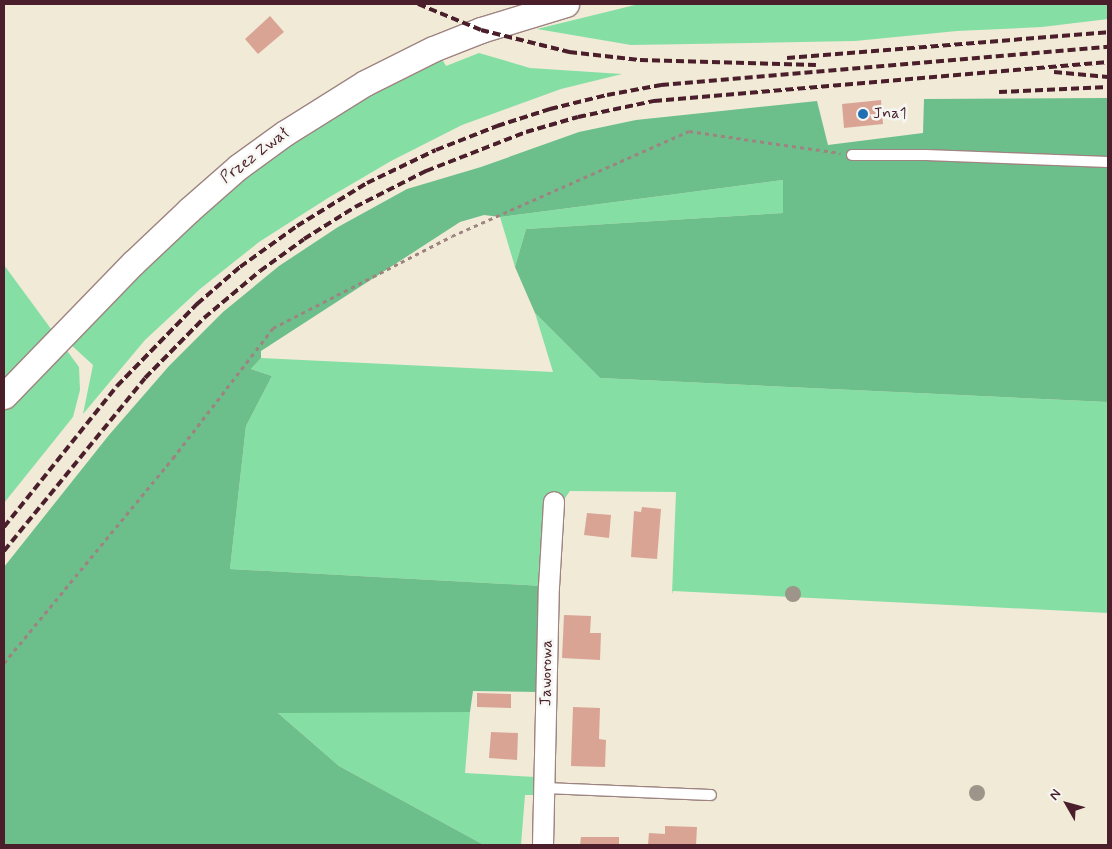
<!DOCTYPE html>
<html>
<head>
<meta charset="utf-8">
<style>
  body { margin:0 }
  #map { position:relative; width:1112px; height:849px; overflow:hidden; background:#f1ead7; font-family:Mynerve,sans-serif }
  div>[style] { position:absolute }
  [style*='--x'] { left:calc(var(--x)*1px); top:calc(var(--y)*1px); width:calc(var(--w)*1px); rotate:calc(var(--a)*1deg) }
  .green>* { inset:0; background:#85dfa4 }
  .forest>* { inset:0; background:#6cbe8a }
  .building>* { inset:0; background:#daa495 }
  .path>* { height:3px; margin-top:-1.5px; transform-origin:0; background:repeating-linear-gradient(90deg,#9e8481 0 4px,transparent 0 8px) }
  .roads { filter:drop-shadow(1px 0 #9e8481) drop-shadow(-1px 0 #9e8481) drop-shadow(0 1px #9e8481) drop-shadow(0 -1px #9e8481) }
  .service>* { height:10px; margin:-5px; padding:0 5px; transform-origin:5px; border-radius:5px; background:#fff }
  .minor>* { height:20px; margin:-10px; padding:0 10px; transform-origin:10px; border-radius:10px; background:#fff }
  .tertiary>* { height:25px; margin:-12.5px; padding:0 12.5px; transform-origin:12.5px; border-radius:12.5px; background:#fff }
  .rail>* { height:4px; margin-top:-2px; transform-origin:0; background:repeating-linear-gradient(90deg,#4a1f2b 0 8px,transparent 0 12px) }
  .trees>* { width:16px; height:16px; margin:-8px; border-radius:50%; background:#9d9589 }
  .dots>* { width:14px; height:14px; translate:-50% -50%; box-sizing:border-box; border:2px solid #f6f6f2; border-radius:50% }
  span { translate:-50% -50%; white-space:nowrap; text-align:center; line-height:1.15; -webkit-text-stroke:5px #f6f6f2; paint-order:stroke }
  .poi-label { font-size:16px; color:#4a1f2b }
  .left { translate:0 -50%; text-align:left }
  .street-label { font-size:16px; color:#4a1f2b }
  .frame { position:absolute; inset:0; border:5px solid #4a1f2b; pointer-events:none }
  .north { position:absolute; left:1042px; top:779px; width:50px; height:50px; -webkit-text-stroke:4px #f6f6f2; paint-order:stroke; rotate:308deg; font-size:14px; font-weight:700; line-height:20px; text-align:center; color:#4a1f2b }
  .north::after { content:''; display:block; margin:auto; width:18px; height:22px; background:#4a1f2b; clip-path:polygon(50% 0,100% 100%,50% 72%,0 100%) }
</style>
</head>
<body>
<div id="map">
  <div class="green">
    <i style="clip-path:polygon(639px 4px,1108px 4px,1108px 19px,1042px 27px,957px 31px,855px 41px,631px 45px,537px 29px)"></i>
    <i style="clip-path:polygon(479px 53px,530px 68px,622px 74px,561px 89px,462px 125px,391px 161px,328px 198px,259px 242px,200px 289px,145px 340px,83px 414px,93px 365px,69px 343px,171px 243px,254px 169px,330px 116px,441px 57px,446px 66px)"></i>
    <i style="clip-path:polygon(783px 180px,783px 213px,526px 229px,515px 267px,500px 217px)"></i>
    <i style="clip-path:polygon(4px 265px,79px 367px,80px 390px,73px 417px,4px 503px)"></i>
    <i style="clip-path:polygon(535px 313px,600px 378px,1108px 402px,1108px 613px,673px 591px,672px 594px,676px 492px,570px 491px,563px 501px,543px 586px,230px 569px,246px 426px,272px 376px,251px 369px,261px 358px,553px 372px)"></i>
    <i style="clip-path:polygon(277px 712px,470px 712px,465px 773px,536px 777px,538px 795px,525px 795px,521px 845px,484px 845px,339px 766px)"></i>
  </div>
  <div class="forest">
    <i style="clip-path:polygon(1108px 98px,1108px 402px,600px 378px,535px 313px,515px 267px,526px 229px,783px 213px,783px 180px,500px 217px,484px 215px,460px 222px,261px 351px,261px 358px,251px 369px,272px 376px,246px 426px,230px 569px,543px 586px,539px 692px,473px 691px,470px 712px,278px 713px,339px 766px,484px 845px,4px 845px,4px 567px,109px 435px,169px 366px,223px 312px,279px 266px,338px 227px,407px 189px,481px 167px,579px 132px,636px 120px,817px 101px,828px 145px,923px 133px,924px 99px)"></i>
  </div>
  <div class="building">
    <i style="clip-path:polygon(270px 16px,284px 32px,258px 54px,245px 39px)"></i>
    <i style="clip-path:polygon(881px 100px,883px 124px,844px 128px,842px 104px)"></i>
    <i style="clip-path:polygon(642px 507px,661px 509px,657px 559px,631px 557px,634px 511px,641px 512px)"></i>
    <i style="clip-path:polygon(587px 513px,611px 515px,609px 538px,584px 535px)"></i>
    <i style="clip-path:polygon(564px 615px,591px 616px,590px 633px,601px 633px,600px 660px,562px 658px)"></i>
    <i style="clip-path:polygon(477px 693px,511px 694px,511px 708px,477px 707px)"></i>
    <i style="clip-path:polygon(573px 707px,600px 708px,599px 739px,606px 740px,605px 767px,571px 766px)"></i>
    <i style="clip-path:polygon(491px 732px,518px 733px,517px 760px,489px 758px)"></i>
    <i style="clip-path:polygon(665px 826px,697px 827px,696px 845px,648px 845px,649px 833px,665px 834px)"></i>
    <i style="clip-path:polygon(581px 837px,619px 837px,619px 845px,580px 845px)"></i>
  </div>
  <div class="path">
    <i style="--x:4;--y:663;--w:266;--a:-50.5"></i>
    <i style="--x:173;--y:458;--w:164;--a:-52.4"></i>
    <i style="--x:273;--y:328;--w:201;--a:-27.2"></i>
    <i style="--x:452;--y:236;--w:259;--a:-23.9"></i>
    <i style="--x:689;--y:131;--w:153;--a:8.3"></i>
  </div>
  <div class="roads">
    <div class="service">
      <i style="--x:852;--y:155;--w:74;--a:0"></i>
      <i style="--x:926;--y:155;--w:182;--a:2.2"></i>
      <i style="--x:544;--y:788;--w:167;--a:2.4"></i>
    </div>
    <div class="minor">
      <i style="--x:543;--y:845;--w:258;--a:-88.7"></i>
      <i style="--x:549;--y:587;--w:85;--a:-86.6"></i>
    </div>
    <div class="tertiary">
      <i style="--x:4;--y:396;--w:185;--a:-45.9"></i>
      <i style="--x:133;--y:263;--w:77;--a:-43.4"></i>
      <i style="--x:189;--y:210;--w:65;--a:-41.3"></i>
      <i style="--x:238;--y:167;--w:58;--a:-35.9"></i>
      <i style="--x:285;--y:133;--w:94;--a:-32"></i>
      <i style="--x:365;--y:83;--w:76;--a:-26.6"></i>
      <i style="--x:433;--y:49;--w:52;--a:-21.6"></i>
      <i style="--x:481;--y:30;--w:89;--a:-17"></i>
    </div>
  </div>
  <div class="rail">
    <i style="--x:418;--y:4;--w:68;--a:22.4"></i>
    <i style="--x:481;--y:30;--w:91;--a:14"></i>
    <i style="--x:569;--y:52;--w:71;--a:6.4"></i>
    <i style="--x:640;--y:60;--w:176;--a:1.6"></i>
    <i style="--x:787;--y:58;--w:322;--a:-4.6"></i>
    <i style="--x:1054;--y:72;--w:54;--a:5.3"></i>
    <i style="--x:999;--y:92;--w:109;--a:-2.6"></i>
    <i style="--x:4;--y:527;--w:181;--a:-51.3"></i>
    <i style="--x:117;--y:386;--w:115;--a:-45.7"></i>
    <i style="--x:197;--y:304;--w:57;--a:-40.7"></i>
    <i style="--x:240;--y:267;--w:70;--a:-35.7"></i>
    <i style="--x:297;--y:226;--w:82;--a:-31.6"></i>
    <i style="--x:367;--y:183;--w:76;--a:-25.6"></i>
    <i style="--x:436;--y:150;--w:66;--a:-21.5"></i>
    <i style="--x:497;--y:126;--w:56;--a:-17.8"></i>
    <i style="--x:550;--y:109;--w:59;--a:-13.8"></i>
    <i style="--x:607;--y:95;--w:55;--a:-10.5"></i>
    <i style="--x:661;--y:85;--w:449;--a:-4.9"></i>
    <i style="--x:4;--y:551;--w:223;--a:-50.8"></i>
    <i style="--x:145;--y:378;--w:84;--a:-45.5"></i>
    <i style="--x:204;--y:318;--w:73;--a:-40"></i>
    <i style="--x:260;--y:271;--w:54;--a:-36"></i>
    <i style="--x:304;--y:239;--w:60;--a:-32.1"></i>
    <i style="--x:355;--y:207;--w:80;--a:-26.9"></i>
    <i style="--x:426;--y:171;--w:107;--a:-21.3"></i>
    <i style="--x:526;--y:132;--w:54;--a:-16.1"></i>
    <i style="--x:578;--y:117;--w:78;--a:-11.9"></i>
    <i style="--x:654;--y:101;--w:456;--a:-4.9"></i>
  </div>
  <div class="trees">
    <i style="left:793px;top:594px"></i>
    <i style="left:977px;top:793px"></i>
  </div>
  <div class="dots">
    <i style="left:863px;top:114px;background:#1f6fb2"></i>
  </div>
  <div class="poi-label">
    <span class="left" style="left:873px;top:114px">Jna1</span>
  </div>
  <div class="street-label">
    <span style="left:255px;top:156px;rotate:-37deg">Przez Zwał</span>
    <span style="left:547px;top:673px;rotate:-89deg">Jaworowa</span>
  </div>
  <div class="frame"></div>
  <div class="north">N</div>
</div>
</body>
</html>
